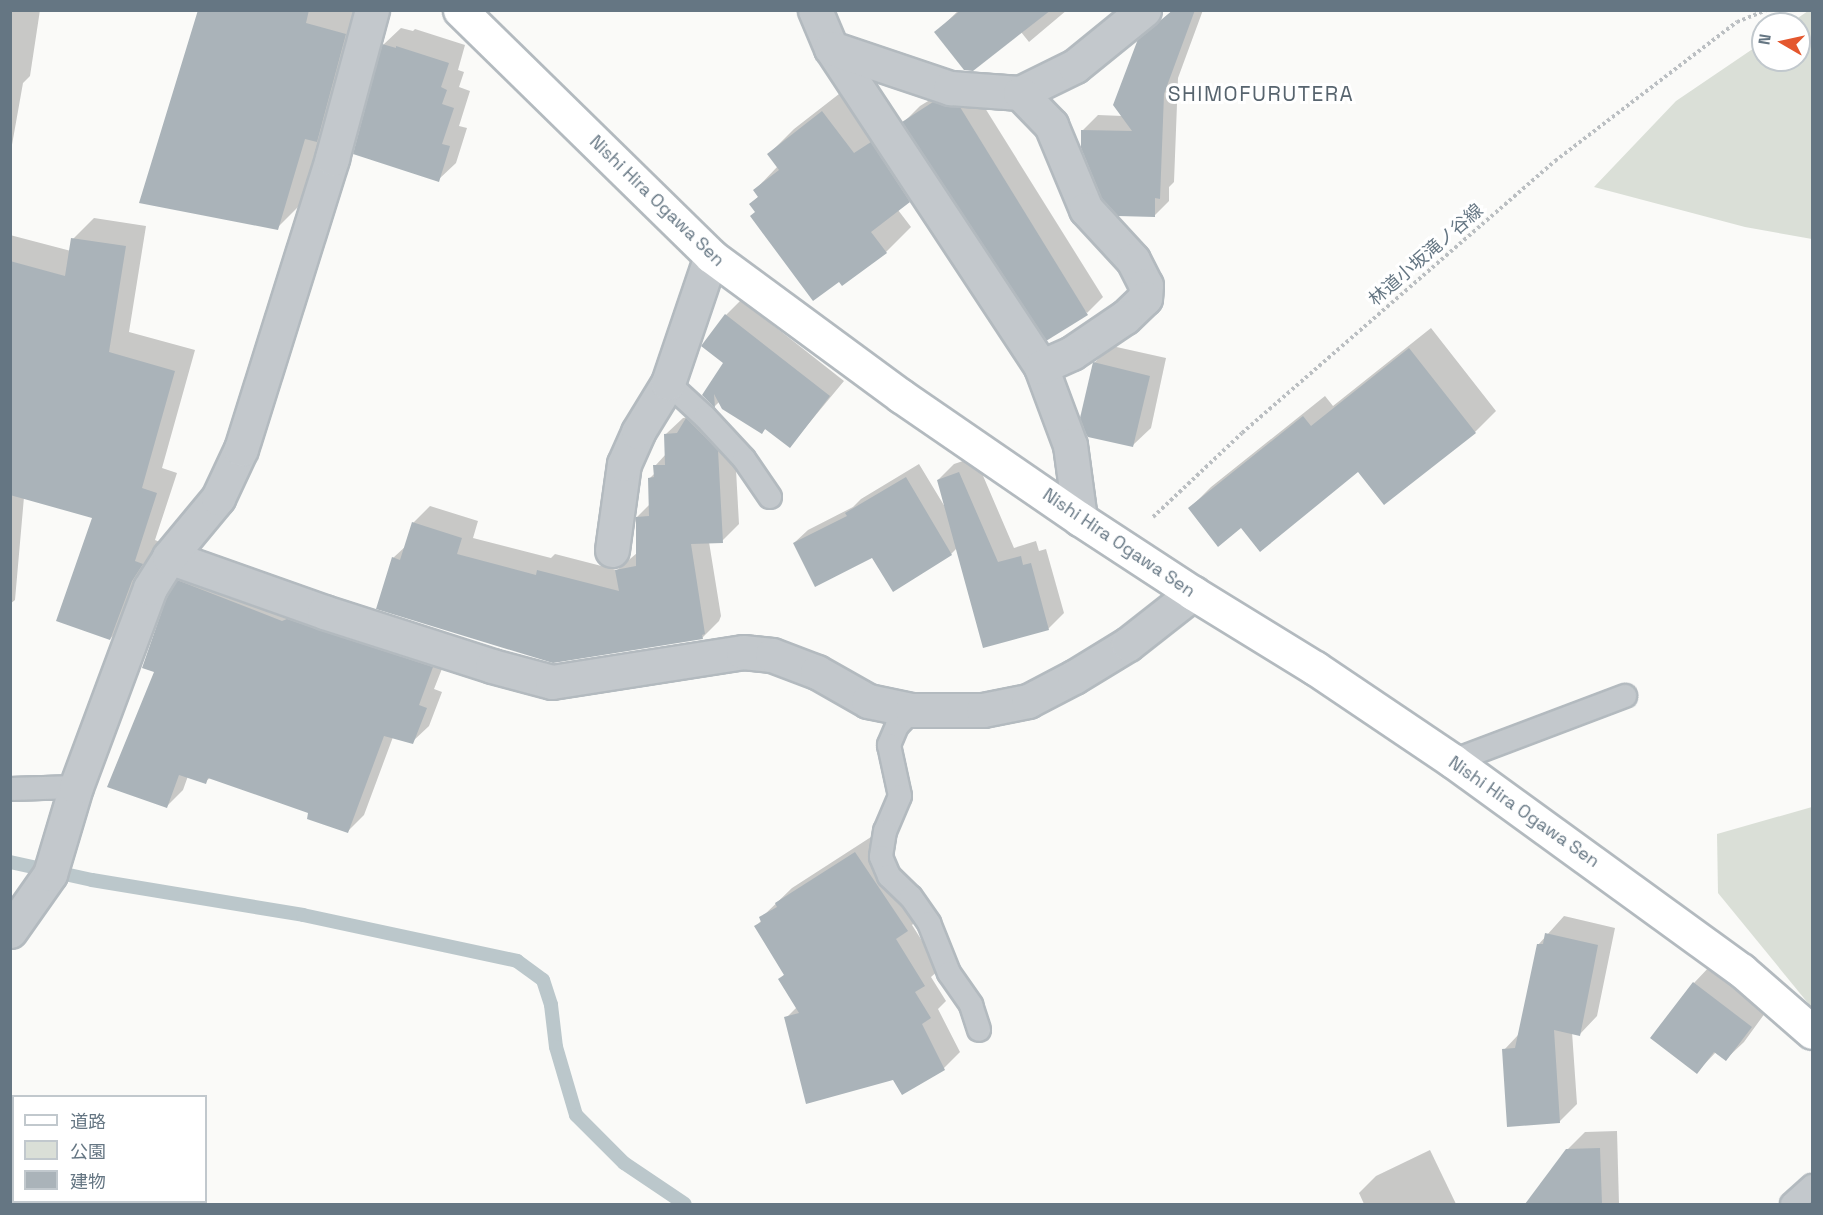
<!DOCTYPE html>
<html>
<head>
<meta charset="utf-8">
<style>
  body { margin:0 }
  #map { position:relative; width:1823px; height:1215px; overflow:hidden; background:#fafaf8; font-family:"Space Grotesk","Noto Sans JP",sans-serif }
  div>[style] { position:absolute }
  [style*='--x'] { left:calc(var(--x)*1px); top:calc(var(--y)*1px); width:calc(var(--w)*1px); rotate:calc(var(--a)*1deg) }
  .green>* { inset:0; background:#dadfd7 }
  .shadow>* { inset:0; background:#0003 }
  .stream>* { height:14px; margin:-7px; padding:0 7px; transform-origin:7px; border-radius:7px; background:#bbc7cb }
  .building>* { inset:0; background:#aab3b9 }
  .path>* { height:4px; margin-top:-2px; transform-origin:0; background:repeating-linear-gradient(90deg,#bbbfc2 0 3px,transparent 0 6px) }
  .roads { filter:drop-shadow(2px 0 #b3babf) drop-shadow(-2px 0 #b3babf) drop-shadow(0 2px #b3babf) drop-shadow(0 -2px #b3babf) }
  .service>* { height:22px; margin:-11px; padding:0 11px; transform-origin:11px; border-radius:11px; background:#c3c8cc }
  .minor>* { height:33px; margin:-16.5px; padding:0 16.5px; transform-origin:16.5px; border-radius:16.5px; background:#c3c8cc }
  .secondary>* { height:33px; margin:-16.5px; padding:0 16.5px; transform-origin:16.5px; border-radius:16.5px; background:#fff }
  span { translate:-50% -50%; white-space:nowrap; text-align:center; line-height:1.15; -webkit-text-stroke:6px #fff; paint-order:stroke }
  .street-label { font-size:18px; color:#657683 }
  .quarter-label { font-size:21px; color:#57646e; letter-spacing:1.5px }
  .frame { position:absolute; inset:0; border:12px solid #657683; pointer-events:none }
  .legend { position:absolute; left:12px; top:1095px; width:195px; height:108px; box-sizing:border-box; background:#fff; border:2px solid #c1c8cd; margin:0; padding:8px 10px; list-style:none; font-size:18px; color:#657683 }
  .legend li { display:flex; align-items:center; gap:12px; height:30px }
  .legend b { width:30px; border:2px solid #c1c8cd }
  .north { position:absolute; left:1751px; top:12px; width:60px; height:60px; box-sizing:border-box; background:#fff; border:2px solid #c1c8cd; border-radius:50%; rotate:279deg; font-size:16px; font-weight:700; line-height:24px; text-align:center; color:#657683 }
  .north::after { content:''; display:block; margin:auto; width:21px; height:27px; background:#e4572e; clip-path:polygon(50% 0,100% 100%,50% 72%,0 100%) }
</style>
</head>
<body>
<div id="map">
  <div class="green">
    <i style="clip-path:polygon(1808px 11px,1812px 11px,1812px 239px,1745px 227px,1594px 187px,1676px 101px,1763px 42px,1763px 60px,1799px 60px,1799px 24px,1789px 24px)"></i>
    <i style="clip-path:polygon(1812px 807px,1812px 1008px,1718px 893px,1717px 834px)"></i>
  </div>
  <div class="shadow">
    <i style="clip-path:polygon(10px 10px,40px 10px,30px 76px,23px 83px,10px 156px)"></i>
    <i style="clip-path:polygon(261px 10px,369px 10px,301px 204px,277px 228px)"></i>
    <i style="clip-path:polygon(959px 10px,1067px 10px,1029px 42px,1021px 32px,936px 32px)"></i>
    <i style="clip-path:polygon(1173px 10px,1203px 10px,1178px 78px,1174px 182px,1169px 187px,1169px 201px,1154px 216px,1083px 130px,1098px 115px,1123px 116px,1139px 40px)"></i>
    <i style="clip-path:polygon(401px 28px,413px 31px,415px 29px,465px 45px,458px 70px,464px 72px,459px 87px,470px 91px,459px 126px,467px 128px,456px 163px,438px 180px,383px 45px)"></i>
    <i style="clip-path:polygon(848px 87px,934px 176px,898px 210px,911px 227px,886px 252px,756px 212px,751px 204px,759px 196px,755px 190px,778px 166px,769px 154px,794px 129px)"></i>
    <i style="clip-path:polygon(951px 87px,975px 92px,1103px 297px,1087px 313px,904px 122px,920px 106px)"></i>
    <i style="clip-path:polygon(94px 218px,146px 226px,129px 332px,195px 350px,162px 468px,177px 473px,155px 540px,162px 543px,131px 618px,110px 639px,94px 517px,24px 497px,15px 600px,10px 604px,10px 235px,71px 251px,73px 239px)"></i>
    <i style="clip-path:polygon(741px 300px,844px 381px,790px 446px,766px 428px,762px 432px,720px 401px,715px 406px,704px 395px,725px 363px,726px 315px)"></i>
    <i style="clip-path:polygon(1431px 328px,1496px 411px,1475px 432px,1359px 470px,1242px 526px,1190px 508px,1211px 487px,1325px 396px,1333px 406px)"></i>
    <i style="clip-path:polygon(1112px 346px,1166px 358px,1151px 428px,1133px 445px,1094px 363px)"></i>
    <i style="clip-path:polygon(690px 417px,734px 433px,739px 524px,722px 541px,709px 542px,721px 616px,719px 621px,702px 638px,553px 661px,393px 558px,407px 545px,413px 523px,430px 506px,478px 521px,473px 538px,551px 558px,555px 554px,617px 570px,637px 553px,637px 517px,650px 504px,649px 479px,655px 473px,655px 466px,666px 454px,666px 434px,683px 418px)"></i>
    <i style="clip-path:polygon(975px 457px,1014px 548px,1036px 541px,1039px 551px,1046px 549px,1064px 613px,1048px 629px,957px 548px,951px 554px,873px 556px,794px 543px,808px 530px,853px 507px,861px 499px,919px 464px,945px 507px,938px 480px,954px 464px)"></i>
    <i style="clip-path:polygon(195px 564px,449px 651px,434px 689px,442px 692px,429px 726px,412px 742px,393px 737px,364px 815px,348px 831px,310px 813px,211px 777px,205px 782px,188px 776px,183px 790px,166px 807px,156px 672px,178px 581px)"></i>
    <i style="clip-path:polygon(871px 837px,923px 914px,912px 925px,940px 969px,931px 977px,946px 1001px,938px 1009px,960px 1052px,944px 1068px,903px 1093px,894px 1078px,786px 1018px,797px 1007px,780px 979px,785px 974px,756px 926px,762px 920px,761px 918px,792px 888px)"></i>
    <i style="clip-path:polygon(1564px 916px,1615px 928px,1597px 1016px,1580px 1034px,1572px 1032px,1577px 1104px,1559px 1122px,1504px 1050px,1519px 1034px,1538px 945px)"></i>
    <i style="clip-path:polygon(1711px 965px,1768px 1009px,1744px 1042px,1726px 1059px,1716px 1052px,1697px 1072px,1694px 983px)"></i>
    <i style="clip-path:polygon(1617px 1131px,1619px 1204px,1541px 1204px,1541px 1186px,1567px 1150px,1585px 1132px)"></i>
    <i style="clip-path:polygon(1430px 1150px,1456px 1204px,1364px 1204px,1359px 1193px,1376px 1176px)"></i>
  </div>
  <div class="stream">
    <i style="--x:10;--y:862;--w:84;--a:12.4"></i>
    <i style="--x:92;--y:880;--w:214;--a:9.4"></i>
    <i style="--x:303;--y:915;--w:219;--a:12.1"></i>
    <i style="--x:517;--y:961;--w:32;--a:36"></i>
    <i style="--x:543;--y:980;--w:26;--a:72"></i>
    <i style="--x:551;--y:1005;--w:42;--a:83.2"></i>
    <i style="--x:556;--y:1047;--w:71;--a:73.6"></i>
    <i style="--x:576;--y:1115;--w:68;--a:45"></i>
    <i style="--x:624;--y:1163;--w:73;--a:33.9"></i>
  </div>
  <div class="building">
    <i style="clip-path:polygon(198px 10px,309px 10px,306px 23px,346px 34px,317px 142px,305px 139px,278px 230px,139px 203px)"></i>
    <i style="clip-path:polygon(961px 10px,1051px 10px,973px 71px,964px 70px,934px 32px)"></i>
    <i style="clip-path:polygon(1173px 10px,1195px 10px,1164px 94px,1160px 199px,1155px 198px,1155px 217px,1118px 216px,1102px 199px,1081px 148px,1081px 130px,1132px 131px,1113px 105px,1138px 39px)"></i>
    <i style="clip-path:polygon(382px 44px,396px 48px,396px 46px,449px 63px,441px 87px,447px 90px,442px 104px,454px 108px,442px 144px,450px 146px,439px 182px,353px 154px)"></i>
    <i style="clip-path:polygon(933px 102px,960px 107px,1088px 315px,1046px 341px,902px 122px)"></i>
    <i style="clip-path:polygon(822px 111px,854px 153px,871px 142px,910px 202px,871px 232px,887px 253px,842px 286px,839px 282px,813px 301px,750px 216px,755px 212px,749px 204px,758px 197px,753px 190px,779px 170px,767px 154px)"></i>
    <i style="clip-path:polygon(71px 238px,126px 246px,109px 352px,175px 371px,142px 488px,157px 493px,135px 561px,143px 564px,132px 581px,110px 640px,56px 621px,92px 518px,10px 495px,10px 261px,65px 276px)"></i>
    <i style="clip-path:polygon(725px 314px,830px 396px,790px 448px,765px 429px,762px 434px,722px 409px,714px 394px,715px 408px,702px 395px,723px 363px,701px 346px)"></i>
    <i style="clip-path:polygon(1409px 348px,1476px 433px,1384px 505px,1358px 472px,1260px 552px,1241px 528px,1218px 547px,1188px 508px,1303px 416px,1311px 426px)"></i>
    <i style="clip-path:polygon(1093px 362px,1150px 376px,1133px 447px,1088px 437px,1086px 434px,1080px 418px)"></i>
    <i style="clip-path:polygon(686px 418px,718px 450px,723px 543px,691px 544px,705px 634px,702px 635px,703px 639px,553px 663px,376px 609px,392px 557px,400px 560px,412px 522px,462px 538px,457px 554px,536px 575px,537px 570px,619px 591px,615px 570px,636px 566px,636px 517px,649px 516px,648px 478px,654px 477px,653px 465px,665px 465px,664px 434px,677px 433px)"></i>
    <i style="clip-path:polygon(959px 472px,998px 562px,1021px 556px,1023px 565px,1031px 563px,1049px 630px,983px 648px,937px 480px)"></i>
    <i style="clip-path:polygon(906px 477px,952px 555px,893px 592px,872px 558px,815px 587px,793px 543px,847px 516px,845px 513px)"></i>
    <i style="clip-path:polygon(177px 580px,282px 621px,287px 619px,433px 667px,419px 705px,427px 708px,413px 744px,384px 736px,348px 833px,307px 819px,308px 813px,208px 778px,206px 784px,179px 775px,167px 808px,107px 787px,154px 672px,142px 668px,167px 596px)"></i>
    <i style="clip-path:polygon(855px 852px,908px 931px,896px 939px,925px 986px,915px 992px,931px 1018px,922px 1024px,945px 1070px,902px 1095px,893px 1080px,806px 1104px,784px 1017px,799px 1013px,778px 979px,784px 975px,754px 926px,761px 922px,759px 917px,777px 907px,775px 903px)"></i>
    <i style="clip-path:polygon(1545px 933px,1598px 945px,1593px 971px,1580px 1036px,1554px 1030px,1560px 1123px,1507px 1127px,1502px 1049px,1515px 1048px,1537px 944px,1543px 944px)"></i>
    <i style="clip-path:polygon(1693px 982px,1752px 1027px,1726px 1061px,1714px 1052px,1697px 1074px,1650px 1038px)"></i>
    <i style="clip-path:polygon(1600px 1148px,1602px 1204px,1525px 1204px,1566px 1149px)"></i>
  </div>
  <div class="path">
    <i style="--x:1153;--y:517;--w:122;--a:-43.3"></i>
    <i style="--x:1242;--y:433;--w:415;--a:-41"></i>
    <i style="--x:1555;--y:161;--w:229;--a:-37.4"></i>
    <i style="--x:1737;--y:22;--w:31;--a:-22"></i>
  </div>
  <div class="roads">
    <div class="service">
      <i style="--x:668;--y:383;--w:50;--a:42.6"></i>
      <i style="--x:705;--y:417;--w:57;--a:47.1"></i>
      <i style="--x:744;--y:459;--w:46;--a:55.6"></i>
      <i style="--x:912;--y:710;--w:22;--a:133"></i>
      <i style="--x:897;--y:726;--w:21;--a:113"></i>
      <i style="--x:889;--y:745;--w:52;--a:77.8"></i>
      <i style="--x:900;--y:796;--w:38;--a:113"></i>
      <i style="--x:885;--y:831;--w:26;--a:99"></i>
      <i style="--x:881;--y:857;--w:21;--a:67"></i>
      <i style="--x:889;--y:876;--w:30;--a:44"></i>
      <i style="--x:911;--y:897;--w:32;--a:55"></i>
      <i style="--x:929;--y:923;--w:54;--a:68.2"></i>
      <i style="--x:949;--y:973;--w:39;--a:55"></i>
      <i style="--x:971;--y:1005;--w:26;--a:72"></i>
      <i style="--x:1453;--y:761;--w:184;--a:-20.7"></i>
      <i style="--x:10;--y:789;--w:66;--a:-1.7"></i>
      <i style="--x:1792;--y:1204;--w:27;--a:-42"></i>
    </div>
    <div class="minor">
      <i style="--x:815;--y:10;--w:41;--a:67.2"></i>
      <i style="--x:831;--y:48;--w:382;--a:56.6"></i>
      <i style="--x:1041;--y:367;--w:83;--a:69.6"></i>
      <i style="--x:1070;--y:445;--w:75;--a:82.3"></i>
      <i style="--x:831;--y:48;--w:126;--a:18.6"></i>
      <i style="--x:950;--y:88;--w:70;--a:4.1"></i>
      <i style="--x:1020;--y:93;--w:61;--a:-26.1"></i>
      <i style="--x:1075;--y:66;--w:89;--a:-39.1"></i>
      <i style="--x:1020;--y:93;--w:45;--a:45.9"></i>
      <i style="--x:1051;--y:125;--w:91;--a:67.4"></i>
      <i style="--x:1086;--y:209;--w:69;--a:47.3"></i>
      <i style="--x:1133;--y:260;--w:28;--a:63"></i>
      <i style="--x:1146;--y:285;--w:13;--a:94"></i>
      <i style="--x:1145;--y:298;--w:28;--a:136"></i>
      <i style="--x:1125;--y:317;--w:64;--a:145.8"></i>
      <i style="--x:1072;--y:353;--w:34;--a:156"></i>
      <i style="--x:612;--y:550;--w:87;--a:-82.1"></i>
      <i style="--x:624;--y:464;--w:35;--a:-66"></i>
      <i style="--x:638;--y:432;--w:57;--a:-58.5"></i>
      <i style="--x:668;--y:383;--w:134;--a:-71.3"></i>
      <i style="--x:169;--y:557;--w:164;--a:19.5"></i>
      <i style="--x:324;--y:612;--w:176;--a:17.8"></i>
      <i style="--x:492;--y:666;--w:62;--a:14.9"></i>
      <i style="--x:552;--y:682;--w:193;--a:-8.9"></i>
      <i style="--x:743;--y:652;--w:29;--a:6"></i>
      <i style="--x:772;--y:655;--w:48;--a:20.7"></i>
      <i style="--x:817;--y:672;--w:59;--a:29.6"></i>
      <i style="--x:868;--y:701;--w:45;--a:11.6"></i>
      <i style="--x:912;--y:710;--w:71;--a:0"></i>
      <i style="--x:983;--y:710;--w:46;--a:-11.3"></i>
      <i style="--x:1028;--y:701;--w:52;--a:-27.6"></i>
      <i style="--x:1074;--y:677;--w:63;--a:-31.4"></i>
      <i style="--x:1128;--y:644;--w:83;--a:-38.1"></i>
      <i style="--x:10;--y:931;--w:70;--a:-54.9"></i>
      <i style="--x:50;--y:874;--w:91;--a:-73.4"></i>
      <i style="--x:76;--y:787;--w:212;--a:-69.6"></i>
      <i style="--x:150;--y:588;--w:36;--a:-58"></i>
      <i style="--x:169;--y:557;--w:77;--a:-50.3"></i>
      <i style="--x:218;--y:498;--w:54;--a:-64.9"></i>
      <i style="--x:241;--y:449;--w:305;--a:-72.6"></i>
      <i style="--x:332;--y:158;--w:153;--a:-74.9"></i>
    </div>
    <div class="secondary">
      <i style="--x:460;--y:10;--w:351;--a:44.4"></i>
      <i style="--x:711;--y:256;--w:236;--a:36.4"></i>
      <i style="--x:901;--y:396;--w:217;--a:34.5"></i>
      <i style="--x:1080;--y:519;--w:135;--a:33.2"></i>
      <i style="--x:1193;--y:593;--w:143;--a:31.6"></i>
      <i style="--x:1315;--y:668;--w:166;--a:34"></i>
      <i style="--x:1453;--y:761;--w:356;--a:36"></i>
      <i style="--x:1741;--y:970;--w:94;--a:41.1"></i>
    </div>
  </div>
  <div class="street-label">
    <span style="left:657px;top:201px;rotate:44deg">Nishi Hira Ogawa Sen</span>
    <span style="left:1426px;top:255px;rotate:-41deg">林道小坂滝ノ谷線</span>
    <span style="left:1119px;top:543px;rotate:34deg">Nishi Hira Ogawa Sen</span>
    <span style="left:1524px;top:812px;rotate:35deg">Nishi Hira Ogawa Sen</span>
  </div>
  <div class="quarter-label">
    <span style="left:1261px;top:94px">SHIMOFURUTERA</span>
  </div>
  <div class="frame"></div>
  <ul class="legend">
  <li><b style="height:8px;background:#fff"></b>道路</li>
  <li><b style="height:16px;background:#dadfd7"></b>公園</li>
  <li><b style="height:16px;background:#aab3b9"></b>建物</li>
  </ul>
  <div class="north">N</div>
</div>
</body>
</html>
